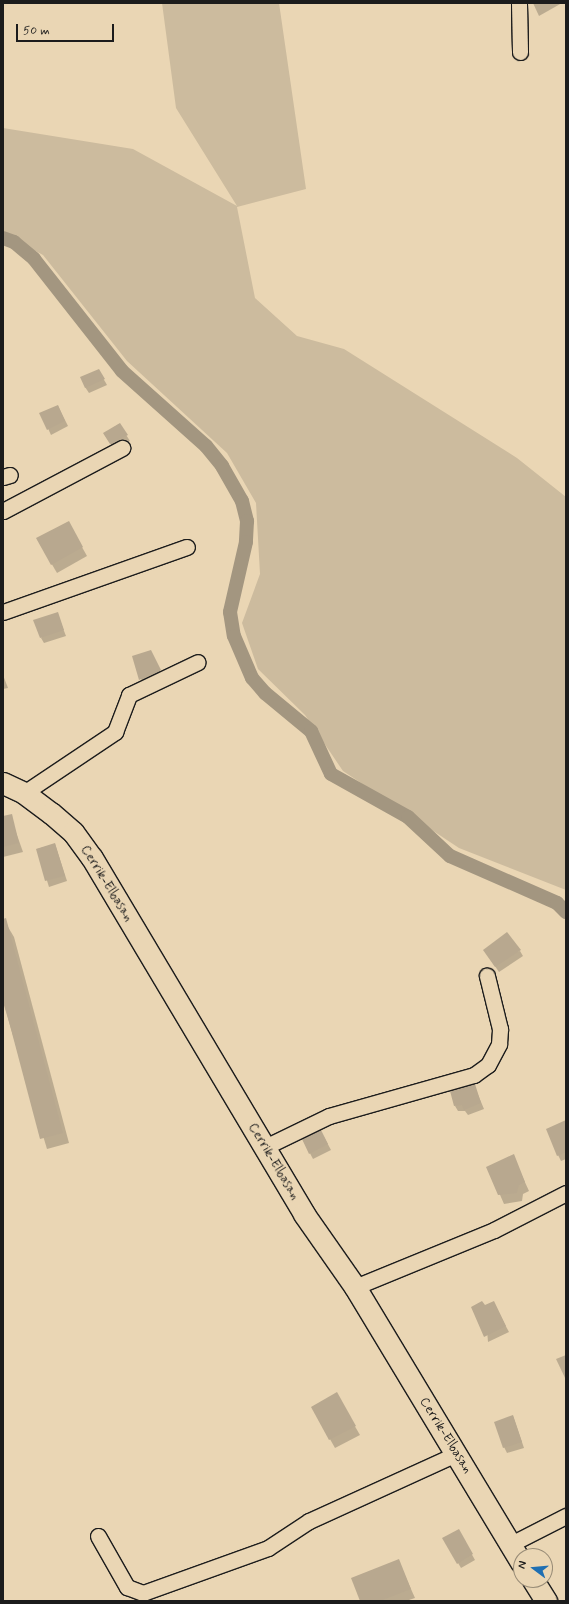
<!DOCTYPE html>
<html>
<head>
<meta charset="utf-8">
<style>
  body { margin:0 }
  #map { position:relative; width:569px; height:1604px; overflow:hidden; background:#ead6b4; font-family:Mynerve,sans-serif }
  div>[style] { position:absolute }
  [style*='--x'] { left:calc(var(--x)*1px); top:calc(var(--y)*1px); width:calc(var(--w)*1px); rotate:calc(var(--a)*1deg) }
  .green>* { inset:0; background:#ccbb9e }
  .shadow>* { inset:0; background:#0003 }
  .canal>* { height:14px; margin:-7px; padding:0 7px; transform-origin:7px; border-radius:7px; background:#a39680 }
  .building>* { inset:0; background:#b8a88f }
  .roads { filter:drop-shadow(1px 0 #1c1c1c) drop-shadow(-1px 0 #1c1c1c) drop-shadow(0 1px #1c1c1c) drop-shadow(0 -1px #1c1c1c) }
  .minor>* { height:15px; margin:-7.5px; padding:0 7.5px; transform-origin:7.5px; border-radius:7.5px; background:#ead6b4 }
  .secondary>* { height:21px; margin:-10.5px; padding:0 10.5px; transform-origin:10.5px; border-radius:10.5px; background:#ead6b4 }
  span { translate:-50% -50%; white-space:nowrap; text-align:center; line-height:1.15; -webkit-text-stroke:3.5px #ead6b4; paint-order:stroke }
  .street-label { font-size:13px; color:#1c1c1c }
  .frame { position:absolute; inset:0; border:4px solid #1c1c1c; pointer-events:none }
  .north { position:absolute; left:513px; top:1548px; width:40px; height:40px; box-sizing:border-box; background:#ead6b4; border:1px solid #988c77; border-radius:50%; rotate:286deg; font-size:11px; font-weight:700; line-height:16px; text-align:center; color:#1c1c1c }
  .north::after { content:''; display:block; margin:auto; width:14px; height:18px; background:#1f6fb2; clip-path:polygon(50% 0,100% 100%,50% 72%,0 100%) }
  .scale { position:absolute; left:16px; top:24px; width:98px; height:18px; box-sizing:border-box; border:2px solid #1c1c1c; border-top:0; padding-left:5px; font-size:12px; line-height:14px; white-space:nowrap; color:#1c1c1c; -webkit-text-stroke:3px #ead6b4; paint-order:stroke }
</style>
</head>
<body>
<div id="map">
  <div class="green">
    <i style="clip-path:polygon(162px 3px,279px 3px,306px 189px,237px 207px,255px 298px,297px 336px,344px 349px,517px 458px,566px 497px,566px 890px,459px 848px,343px 771px,305px 715px,258px 669px,242px 623px,260px 574px,256px 503px,227px 453px,127px 361px,43px 255px,3px 234px,3px 128px,133px 149px,237px 206px,176px 108px)"></i>
  </div>
  <div class="shadow">
    <i style="clip-path:polygon(533px 3px,562px 3px,539px 16px)"></i>
    <i style="clip-path:polygon(99px 371px,107px 385px,89px 393px,85px 387px)"></i>
    <i style="clip-path:polygon(58px 406px,68px 426px,51px 435px,41px 413px)"></i>
    <i style="clip-path:polygon(119px 424px,130px 441px,114px 449px,104px 434px)"></i>
    <i style="clip-path:polygon(68px 522px,87px 556px,57px 573px,37px 539px)"></i>
    <i style="clip-path:polygon(57px 613px,66px 636px,44px 643px,41px 638px)"></i>
    <i style="clip-path:polygon(150px 652px,163px 676px,143px 685px,134px 657px)"></i>
    <i style="clip-path:polygon(3px 675px,8px 688px,3px 689px)"></i>
    <i style="clip-path:polygon(3px 820px,12px 821px,23px 852px,3px 857px)"></i>
    <i style="clip-path:polygon(55px 844px,67px 881px,49px 887px,37px 849px)"></i>
    <i style="clip-path:polygon(8px 927px,14px 937px,69px 1143px,47px 1149px,3px 1002px,3px 928px)"></i>
    <i style="clip-path:polygon(520px 951px,523px 956px,499px 972px,488px 956px)"></i>
    <i style="clip-path:polygon(474px 1085px,484px 1109px,468px 1115px,465px 1111px,458px 1111px,455px 1106px)"></i>
    <i style="clip-path:polygon(566px 1121px,566px 1159px,561px 1161px,558px 1155px)"></i>
    <i style="clip-path:polygon(324px 1137px,331px 1150px,313px 1159px,303px 1140px)"></i>
    <i style="clip-path:polygon(513px 1156px,529px 1191px,523px 1194px,522px 1201px,504px 1204px,488px 1167px)"></i>
    <i style="clip-path:polygon(485px 1307px,496px 1308px,509px 1332px,488px 1342px)"></i>
    <i style="clip-path:polygon(566px 1355px,566px 1380px,556px 1359px)"></i>
    <i style="clip-path:polygon(336px 1394px,360px 1435px,335px 1448px,312px 1407px)"></i>
    <i style="clip-path:polygon(513px 1416px,524px 1448px,507px 1453px,504px 1447px)"></i>
    <i style="clip-path:polygon(458px 1530px,475px 1560px,461px 1568px,444px 1539px)"></i>
    <i style="clip-path:polygon(398px 1560px,415px 1598px,406px 1601px,361px 1601px)"></i>
  </div>
  <div class="canal">
    <i style="--x:3;--y:238;--w:12;--a:20"></i>
    <i style="--x:14;--y:242;--w:26;--a:40"></i>
    <i style="--x:34;--y:259;--w:142;--a:51.8"></i>
    <i style="--x:122;--y:371;--w:113;--a:41.8"></i>
    <i style="--x:206;--y:446;--w:26;--a:51"></i>
    <i style="--x:222;--y:466;--w:40;--a:60.3"></i>
    <i style="--x:242;--y:501;--w:21;--a:76"></i>
    <i style="--x:247;--y:521;--w:21;--a:93"></i>
    <i style="--x:246;--y:542;--w:72;--a:102.9"></i>
    <i style="--x:230;--y:612;--w:24;--a:81"></i>
    <i style="--x:234;--y:636;--w:46;--a:66.8"></i>
    <i style="--x:252;--y:678;--w:20;--a:49"></i>
    <i style="--x:265;--y:693;--w:60;--a:39.6"></i>
    <i style="--x:311;--y:731;--w:47;--a:65.1"></i>
    <i style="--x:331;--y:774;--w:88;--a:29.2"></i>
    <i style="--x:408;--y:817;--w:57;--a:42.9"></i>
    <i style="--x:450;--y:856;--w:117;--a:23.7"></i>
    <i style="--x:557;--y:903;--w:13;--a:45"></i>
  </div>
  <div class="building">
    <i style="clip-path:polygon(99px 369px,105px 379px,85px 388px,80px 377px)"></i>
    <i style="clip-path:polygon(58px 405px,65px 421px,47px 430px,39px 413px)"></i>
    <i style="clip-path:polygon(120px 423px,128px 435px,110px 444px,103px 433px)"></i>
    <i style="clip-path:polygon(69px 521px,83px 547px,51px 565px,36px 538px)"></i>
    <i style="clip-path:polygon(58px 612px,64px 630px,40px 638px,33px 620px)"></i>
    <i style="clip-path:polygon(151px 650px,161px 670px,139px 680px,132px 656px)"></i>
    <i style="clip-path:polygon(12px 814px,19px 843px,3px 847px,3px 816px)"></i>
    <i style="clip-path:polygon(55px 843px,65px 876px,45px 881px,36px 849px)"></i>
    <i style="clip-path:polygon(6px 918px,63px 1133px,40px 1139px,3px 999px,3px 919px)"></i>
    <i style="clip-path:polygon(507px 932px,521px 950px,495px 967px,483px 950px)"></i>
    <i style="clip-path:polygon(475px 1084px,481px 1103px,464px 1110px,462px 1105px,454px 1106px,450px 1091px)"></i>
    <i style="clip-path:polygon(566px 1120px,566px 1152px,557px 1156px,546px 1129px)"></i>
    <i style="clip-path:polygon(321px 1130px,328px 1144px,309px 1154px,302px 1139px)"></i>
    <i style="clip-path:polygon(514px 1154px,525px 1182px,519px 1185px,517px 1193px,498px 1195px,486px 1167px)"></i>
    <i style="clip-path:polygon(482px 1301px,485px 1305px,494px 1301px,506px 1326px,484px 1337px,471px 1307px)"></i>
    <i style="clip-path:polygon(337px 1392px,356px 1426px,329px 1440px,311px 1407px)"></i>
    <i style="clip-path:polygon(513px 1415px,522px 1442px,503px 1448px,494px 1422px)"></i>
    <i style="clip-path:polygon(459px 1529px,473px 1554px,457px 1564px,442px 1538px)"></i>
    <i style="clip-path:polygon(399px 1559px,411px 1589px,380px 1601px,360px 1601px,351px 1578px)"></i>
  </div>
  <div class="roads">
    <div class="minor">
      <i style="--x:519;--y:3;--w:49;--a:88.8"></i>
      <i style="--x:3;--y:477;--w:7;--a:-16"></i>
      <i style="--x:3;--y:511;--w:135;--a:-27.9"></i>
      <i style="--x:3;--y:612;--w:195;--a:-19.5"></i>
      <i style="--x:24;--y:793;--w:110;--a:-33.8"></i>
      <i style="--x:115;--y:732;--w:40;--a:-69"></i>
      <i style="--x:129;--y:695;--w:76;--a:-25.6"></i>
      <i style="--x:265;--y:1147;--w:71;--a:-25.8"></i>
      <i style="--x:329;--y:1116;--w:151;--a:-15.8"></i>
      <i style="--x:474;--y:1075;--w:17;--a:-36"></i>
      <i style="--x:488;--y:1065;--w:24;--a:-62"></i>
      <i style="--x:499;--y:1044;--w:15;--a:-86"></i>
      <i style="--x:500;--y:1029;--w:55;--a:-103.8"></i>
      <i style="--x:355;--y:1287;--w:150;--a:-22.3"></i>
      <i style="--x:494;--y:1230;--w:81;--a:-27.2"></i>
      <i style="--x:98;--y:1536;--w:59;--a:60.4"></i>
      <i style="--x:127;--y:1587;--w:17;--a:21"></i>
      <i style="--x:143;--y:1593;--w:133;--a:-19.8"></i>
      <i style="--x:268;--y:1548;--w:49;--a:-33.4"></i>
      <i style="--x:309;--y:1521;--w:162;--a:-24.5"></i>
      <i style="--x:509;--y:1545;--w:64;--a:-27"></i>
    </div>
    <div class="secondary">
      <i style="--x:3;--y:783;--w:23;--a:25"></i>
      <i style="--x:24;--y:793;--w:34;--a:37"></i>
      <i style="--x:51;--y:813;--w:29;--a:41"></i>
      <i style="--x:73;--y:832;--w:32;--a:54"></i>
      <i style="--x:92;--y:858;--w:414;--a:59.2"></i>
      <i style="--x:304;--y:1214;--w:89;--a:55.1"></i>
      <i style="--x:355;--y:1287;--w:321;--a:58.9"></i>
      <i style="--x:533;--y:1580;--w:25;--a:58"></i>
    </div>
  </div>
  <div class="street-label">
    <span style="left:106px;top:884px;rotate:58deg">Cerrik-Elbasan</span>
    <span style="left:273px;top:1162px;rotate:59deg">Cerrik-Elbasan</span>
    <span style="left:445px;top:1436px;rotate:58deg">Cerrik-Elbasan</span>
  </div>
  <div class="frame"></div>
  <div class="north">N</div>
  <div class="scale">50 m</div>
</div>
</body>
</html>
